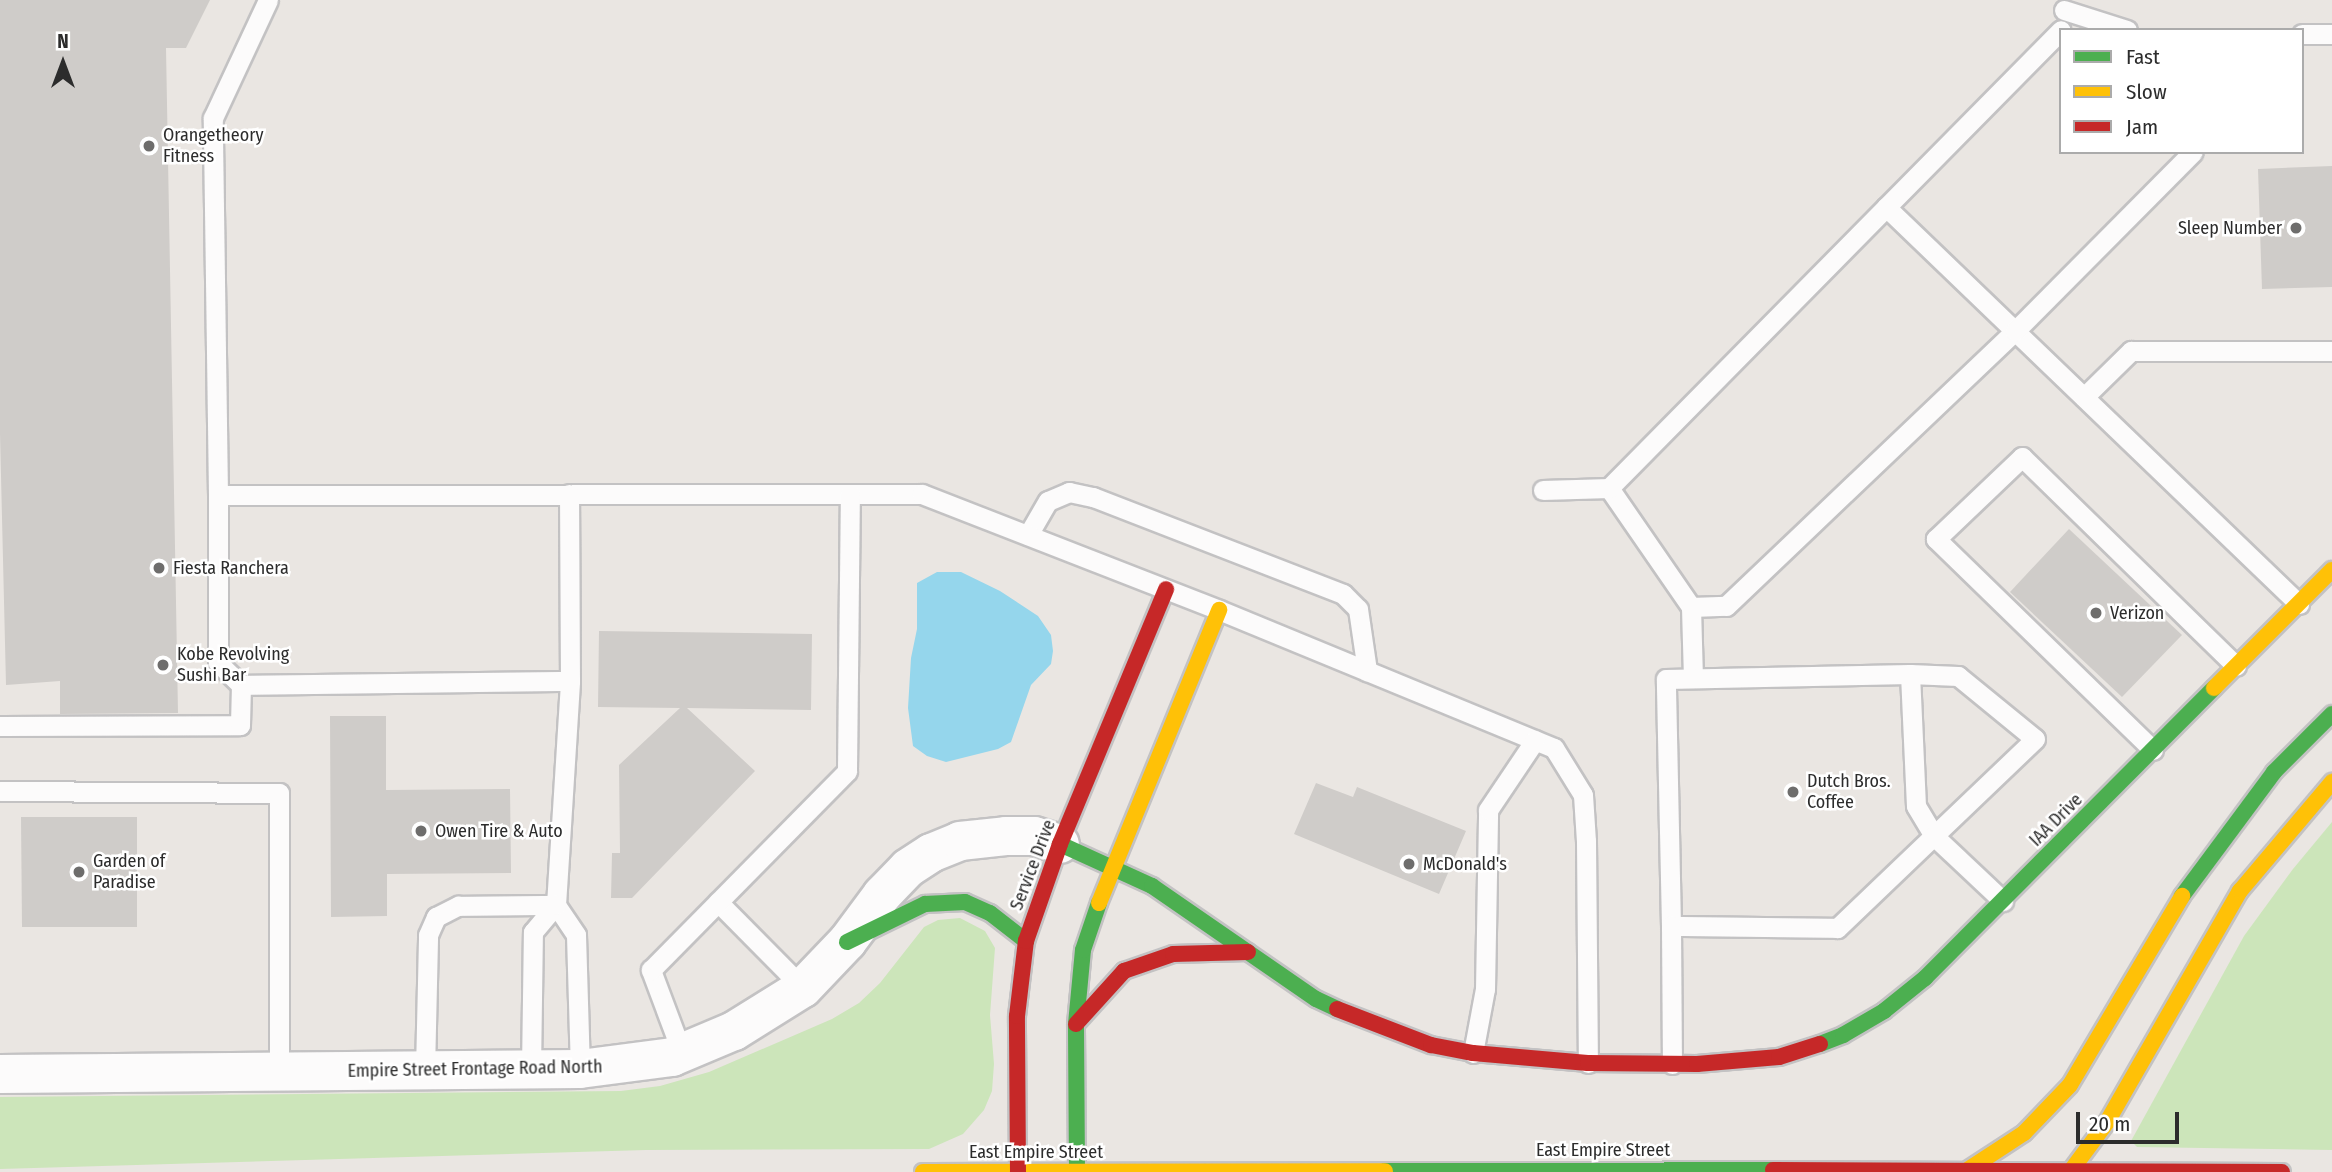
<!DOCTYPE html>
<html>
<head>
<meta charset="utf-8">
<style>
  body { margin:0 }
  #map { position:relative; width:2332px; height:1172px; overflow:hidden; background:#eae6e2; font-family:"Fira Sans Condensed",sans-serif }
  div>[style] { position:absolute }
  [style*='--x'] { left:calc(var(--x)*1px); top:calc(var(--y)*1px); width:calc(var(--w)*1px); rotate:calc(var(--a)*1deg) }
  .green>* { inset:0; background:#cce5ba }
  .water>* { inset:0; background:#95d6ec }
  .building>* { inset:0; background:#cfccc9 }
  .roads { filter:drop-shadow(2px 0 #c3c2c3) drop-shadow(-2px 0 #c3c2c3) drop-shadow(0 2px #c3c2c3) drop-shadow(0 -2px #c3c2c3) }
  .lane>* { height:19px; margin:-9.5px; padding:0 9.5px; transform-origin:9.5px; border-radius:9.5px; background:#fcfbfb }
  .street>* { height:38px; margin:-19px; padding:0 19px; transform-origin:19px; border-radius:19px; background:#fcfbfb }
  .fast>* { height:16px; margin:-8px; padding:0 8px; transform-origin:8px; border-radius:8px; background:#4caf50 }
  .slow>* { height:16px; margin:-8px; padding:0 8px; transform-origin:8px; border-radius:8px; background:#ffc107 }
  .jam>* { height:16px; margin:-8px; padding:0 8px; transform-origin:8px; border-radius:8px; background:#c62828 }
  .dots>* { width:19px; height:19px; translate:-50% -50%; box-sizing:border-box; border:4px solid #fff; border-radius:50% }
  span { translate:-50% -50%; white-space:nowrap; text-align:center; line-height:1.15; -webkit-text-stroke:5px #fff; paint-order:stroke }
  .poi-label { font-size:18px; color:#2c2c2c }
  .left { translate:0 -50%; text-align:left }
  .right { translate:-100% -50%; text-align:right }
  .street-label { font-size:18px; color:#2c2c2c }
  .legend { position:absolute; left:2059px; top:28px; width:245px; height:126px; box-sizing:border-box; background:#fff; border:2px solid #ababab; margin:0; padding:9px 12px; list-style:none; font-size:21px; color:#2c2c2c }
  .legend li { display:flex; align-items:center; gap:14px; height:35px }
  .legend b { width:35px; border:2px solid #ababab }
  .north { position:absolute; left:28px; top:28px; width:70px; height:70px; -webkit-text-stroke:5px #fff; paint-order:stroke; rotate:0deg; font-size:19px; font-weight:700; line-height:28px; text-align:center; color:#2c2c2c }
  .north::after { content:''; display:block; margin:auto; width:24px; height:32px; background:#2c2c2c; clip-path:polygon(50% 0,100% 100%,50% 72%,0 100%) }
  .scale { position:absolute; left:2076px; top:1112px; width:103px; height:32px; box-sizing:border-box; border:4px solid #2c2c2c; border-top:0; padding-left:9px; font-size:21px; line-height:24px; white-space:nowrap; color:#2c2c2c; -webkit-text-stroke:5px #fff; paint-order:stroke }
</style>
</head>
<body>
<div id="map">
  <div class="green">
    <i style="clip-path:polygon(2332px 822px,2332px 1150px,2137px 1147px,2131px 1141px,2244px 936px,2293px 869px)"></i>
    <i style="clip-path:polygon(960px 918px,985px 931px,995px 948px,990px 1015px,994px 1064px,992px 1091px,984px 1110px,963px 1134px,929px 1149px,646px 1150px,0 1169px,0 1097px,621px 1091px,660px 1086px,709px 1072px,832px 1019px,859px 1003px,880px 983px,924px 927px,938px 920px)"></i>
  </div>
  <div class="water">
    <i style="clip-path:polygon(937px 572px,961px 572px,1000px 591px,1038px 616px,1051px 635px,1053px 651px,1051px 664px,1031px 685px,1011px 742px,998px 749px,946px 762px,927px 756px,913px 746px,908px 708px,911px 658px,917px 629px,917px 583px)"></i>
  </div>
  <div class="building">
    <i style="clip-path:polygon(0 0,210px 0,186px 48px,166px 48px,178px 713px,60px 714px,60px 681px,6px 685px,0 434px)"></i>
    <i style="clip-path:polygon(2332px 166px,2332px 287px,2262px 289px,2258px 169px)"></i>
    <i style="clip-path:polygon(2069px 529px,2182px 635px,2122px 697px,2010px 592px)"></i>
    <i style="clip-path:polygon(599px 631px,812px 634px,811px 710px,687px 708px,755px 771px,632px 898px,611px 898px,612px 853px,620px 853px,619px 765px,680px 708px,598px 707px)"></i>
    <i style="clip-path:polygon(330px 716px,386px 716px,386px 790px,510px 789px,511px 873px,387px 874px,387px 916px,331px 917px)"></i>
    <i style="clip-path:polygon(1316px 783px,1353px 797px,1357px 787px,1466px 831px,1439px 894px,1294px 834px)"></i>
    <i style="clip-path:polygon(21px 817px,137px 817px,137px 927px,22px 927px)"></i>
  </div>
  <div class="roads">
    <div class="lane">
      <i style="--x:2064;--y:10;--w:66;--a:17.6"></i>
      <i style="--x:2302;--y:34;--w:30;--a:0"></i>
      <i style="--x:1886;--y:207;--w:573;--a:43.87"></i>
      <i style="--x:2084;--y:397;--w:66;--a:-44.4"></i>
      <i style="--x:2131;--y:351;--w:201;--a:0"></i>
      <i style="--x:1609;--y:488;--w:145;--a:55.4"></i>
      <i style="--x:1691;--y:607;--w:71;--a:88.4"></i>
      <i style="--x:1543;--y:490;--w:66;--a:-1.7"></i>
      <i style="--x:1609;--y:488;--w:643;--a:-45.38"></i>
      <i style="--x:218;--y:495;--w:377;--a:-90.8"></i>
      <i style="--x:213;--y:118;--w:130;--a:-65"></i>
      <i style="--x:1028;--y:535;--w:39;--a:-60"></i>
      <i style="--x:1048;--y:501;--w:23;--a:-23"></i>
      <i style="--x:1069;--y:492;--w:25;--a:12"></i>
      <i style="--x:1093;--y:497;--w:268;--a:21.2"></i>
      <i style="--x:1343;--y:594;--w:21;--a:45"></i>
      <i style="--x:1358;--y:609;--w:63;--a:81.7"></i>
      <i style="--x:1691;--y:607;--w:35;--a:-2"></i>
      <i style="--x:1726;--y:606;--w:399;--a:-43.6"></i>
      <i style="--x:2015;--y:331;--w:252;--a:-45.2"></i>
      <i style="--x:1910;--y:674;--w:132;--a:87.4"></i>
      <i style="--x:1916;--y:806;--w:35;--a:59"></i>
      <i style="--x:1934;--y:836;--w:95;--a:43.3"></i>
      <i style="--x:241;--y:685;--w:329;--a:-0.7"></i>
      <i style="--x:0;--y:726;--w:240;--a:-0.2"></i>
      <i style="--x:240;--y:725;--w:40;--a:-88.6"></i>
      <i style="--x:241;--y:685;--w:32;--a:-136"></i>
      <i style="--x:218;--y:663;--w:168;--a:-90"></i>
      <i style="--x:218;--y:495;--w:704;--a:-0.08"></i>
      <i style="--x:922;--y:494;--w:319;--a:21.3"></i>
      <i style="--x:1219;--y:610;--w:362;--a:22.4"></i>
      <i style="--x:1554;--y:748;--w:55;--a:58.3"></i>
      <i style="--x:1583;--y:795;--w:46;--a:86.3"></i>
      <i style="--x:1586;--y:841;--w:222;--a:89.5"></i>
      <i style="--x:2153;--y:750;--w:303;--a:-135.8"></i>
      <i style="--x:1936;--y:539;--w:119;--a:-43.6"></i>
      <i style="--x:2022;--y:457;--w:299;--a:44.3"></i>
      <i style="--x:0;--y:791;--w:279;--a:0.4"></i>
      <i style="--x:279;--y:793;--w:278;--a:90"></i>
      <i style="--x:718;--y:902;--w:121;--a:45.3"></i>
      <i style="--x:556;--y:905;--w:36;--a:56"></i>
      <i style="--x:576;--y:935;--w:134;--a:88.3"></i>
      <i style="--x:1671;--y:926;--w:247;--a:-91.2"></i>
      <i style="--x:1666;--y:679;--w:244;--a:-1.2"></i>
      <i style="--x:1910;--y:674;--w:48;--a:2.4"></i>
      <i style="--x:1958;--y:676;--w:99;--a:39.3"></i>
      <i style="--x:2035;--y:739;--w:274;--a:136.3"></i>
      <i style="--x:1837;--y:928;--w:166;--a:-179.3"></i>
      <i style="--x:1671;--y:926;--w:138;--a:89.6"></i>
      <i style="--x:682;--y:1053;--w:89;--a:-110.5"></i>
      <i style="--x:651;--y:970;--w:279;--a:-45.4"></i>
      <i style="--x:847;--y:771;--w:277;--a:-89.4"></i>
      <i style="--x:1473;--y:1053;--w:65;--a:-79.4"></i>
      <i style="--x:1485;--y:989;--w:179;--a:-89"></i>
      <i style="--x:1488;--y:810;--w:84;--a:-56.1"></i>
      <i style="--x:531;--y:1070;--w:138;--a:-89.2"></i>
      <i style="--x:533;--y:932;--w:35;--a:-50"></i>
      <i style="--x:556;--y:905;--w:224;--a:-86.4"></i>
      <i style="--x:570;--y:681;--w:187;--a:-90.3"></i>
      <i style="--x:425;--y:1071;--w:136;--a:-88.7"></i>
      <i style="--x:428;--y:935;--w:20;--a:-66"></i>
      <i style="--x:436;--y:917;--w:25;--a:-27"></i>
      <i style="--x:458;--y:906;--w:98;--a:-0.6"></i>
    </div>
    <div class="street">
      <i style="--x:0;--y:1074;--w:580;--a:-0.49"></i>
      <i style="--x:580;--y:1069;--w:93;--a:-7.4"></i>
      <i style="--x:672;--y:1057;--w:67;--a:-22.8"></i>
      <i style="--x:734;--y:1031;--w:81;--a:-31.9"></i>
      <i style="--x:803;--y:988;--w:64;--a:-46.3"></i>
      <i style="--x:847;--y:942;--w:59;--a:-53.3"></i>
      <i style="--x:882;--y:895;--w:37;--a:-46"></i>
      <i style="--x:908;--y:868;--w:27;--a:-33"></i>
      <i style="--x:931;--y:853;--w:31;--a:-22"></i>
      <i style="--x:960;--y:841;--w:46;--a:-6.2"></i>
      <i style="--x:1006;--y:836;--w:28;--a:0"></i>
      <i style="--x:1034;--y:836;--w:27;--a:17"></i>
    </div>
    <div class="fast">
      <i style="--x:1060;--y:844;--w:101;--a:24.5"></i>
      <i style="--x:1152;--y:886;--w:199;--a:34.6"></i>
      <i style="--x:1316;--y:999;--w:23;--a:25"></i>
      <i style="--x:2182;--y:896;--w:154;--a:-53.4"></i>
      <i style="--x:2274;--y:772;--w:82;--a:-45"></i>
      <i style="--x:847;--y:942;--w:87;--a:-26"></i>
      <i style="--x:925;--y:904;--w:40;--a:-2.9"></i>
      <i style="--x:965;--y:902;--w:27;--a:24"></i>
      <i style="--x:990;--y:913;--w:46;--a:37.9"></i>
      <i style="--x:1820;--y:1044;--w:25;--a:-21"></i>
      <i style="--x:1843;--y:1035;--w:48;--a:-30.3"></i>
      <i style="--x:1884;--y:1011;--w:53;--a:-38.8"></i>
      <i style="--x:1925;--y:978;--w:409;--a:-45.1"></i>
      <i style="--x:1385;--y:1171;--w:388;--a:-0.1"></i>
      <i style="--x:1077;--y:1172;--w:148;--a:-90.4"></i>
      <i style="--x:1076;--y:1024;--w:74;--a:-84.6"></i>
      <i style="--x:1083;--y:950;--w:50;--a:-71.2"></i>
    </div>
    <div class="slow">
      <i style="--x:2214;--y:688;--w:167;--a:-45"></i>
      <i style="--x:1099;--y:903;--w:317;--a:-67.7"></i>
      <i style="--x:1969;--y:1169;--w:66;--a:-33.2"></i>
      <i style="--x:2024;--y:1133;--w:66;--a:-46.2"></i>
      <i style="--x:2070;--y:1085;--w:220;--a:-59.3"></i>
      <i style="--x:923;--y:1172;--w:462;--a:-0.1"></i>
      <i style="--x:2070;--y:1172;--w:62;--a:-53.5"></i>
      <i style="--x:2107;--y:1122;--w:267;--a:-60.1"></i>
      <i style="--x:2240;--y:891;--w:143;--a:-49.8"></i>
    </div>
    <div class="jam">
      <i style="--x:1337;--y:1009;--w:101;--a:21"></i>
      <i style="--x:1431;--y:1045;--w:43;--a:10.8"></i>
      <i style="--x:1473;--y:1053;--w:115;--a:5"></i>
      <i style="--x:1588;--y:1063;--w:109;--a:0.5"></i>
      <i style="--x:1697;--y:1064;--w:82;--a:-4.9"></i>
      <i style="--x:1779;--y:1057;--w:43;--a:-17.6"></i>
      <i style="--x:1076;--y:1024;--w:72;--a:-47.8"></i>
      <i style="--x:1124;--y:971;--w:52;--a:-19.1"></i>
      <i style="--x:1173;--y:954;--w:75;--a:-1.5"></i>
      <i style="--x:1773;--y:1170;--w:509;--a:0.23"></i>
      <i style="--x:1018;--y:1172;--w:156;--a:-90.4"></i>
      <i style="--x:1017;--y:1016;--w:76;--a:-83.2"></i>
      <i style="--x:1026;--y:941;--w:103;--a:-70.7"></i>
      <i style="--x:1060;--y:844;--w:276;--a:-67.4"></i>
    </div>
  </div>
  <div class="dots">
    <i style="left:149px;top:146px;background:#6e6d6c"></i>
    <i style="left:2296px;top:228px;background:#6e6d6c"></i>
    <i style="left:159px;top:568px;background:#6e6d6c"></i>
    <i style="left:2096px;top:613px;background:#6e6d6c"></i>
    <i style="left:163px;top:665px;background:#6e6d6c"></i>
    <i style="left:1793px;top:792px;background:#6e6d6c"></i>
    <i style="left:421px;top:831px;background:#6e6d6c"></i>
    <i style="left:1409px;top:864px;background:#6e6d6c"></i>
    <i style="left:79px;top:872px;background:#6e6d6c"></i>
  </div>
  <div class="poi-label">
    <span class="left" style="left:163px;top:146px">Orangetheory<br>Fitness</span>
    <span class="right" style="left:2282px;top:228px">Sleep Number</span>
    <span class="left" style="left:173px;top:568px">Fiesta Ranchera</span>
    <span class="left" style="left:2110px;top:613px">Verizon</span>
    <span class="left" style="left:177px;top:665px">Kobe Revolving<br>Sushi Bar</span>
    <span class="left" style="left:1807px;top:792px">Dutch Bros.<br>Coffee</span>
    <span class="left" style="left:435px;top:831px">Owen Tire &amp; Auto</span>
    <span class="left" style="left:93px;top:872px">Garden of<br>Paradise</span>
    <span class="left" style="left:1423px;top:864px">McDonald's</span>
  </div>
  <div class="street-label">
    <span style="left:2056px;top:820px;rotate:-45deg">IAA Drive</span>
    <span style="left:1033px;top:865px;rotate:-69deg">Service Drive</span>
    <span style="left:475px;top:1069px;rotate:-1deg">Empire Street Frontage Road North</span>
    <span style="left:1603px;top:1150px">East Empire Street</span>
    <span style="left:1036px;top:1152px">East Empire Street</span>
  </div>
  <ul class="legend">
  <li><b style="height:9px;background:#4caf50"></b>Fast</li>
  <li><b style="height:9px;background:#ffc107"></b>Slow</li>
  <li><b style="height:9px;background:#c62828"></b>Jam</li>
  </ul>
  <div class="north">N</div>
  <div class="scale">20 m</div>
</div>
</body>
</html>
